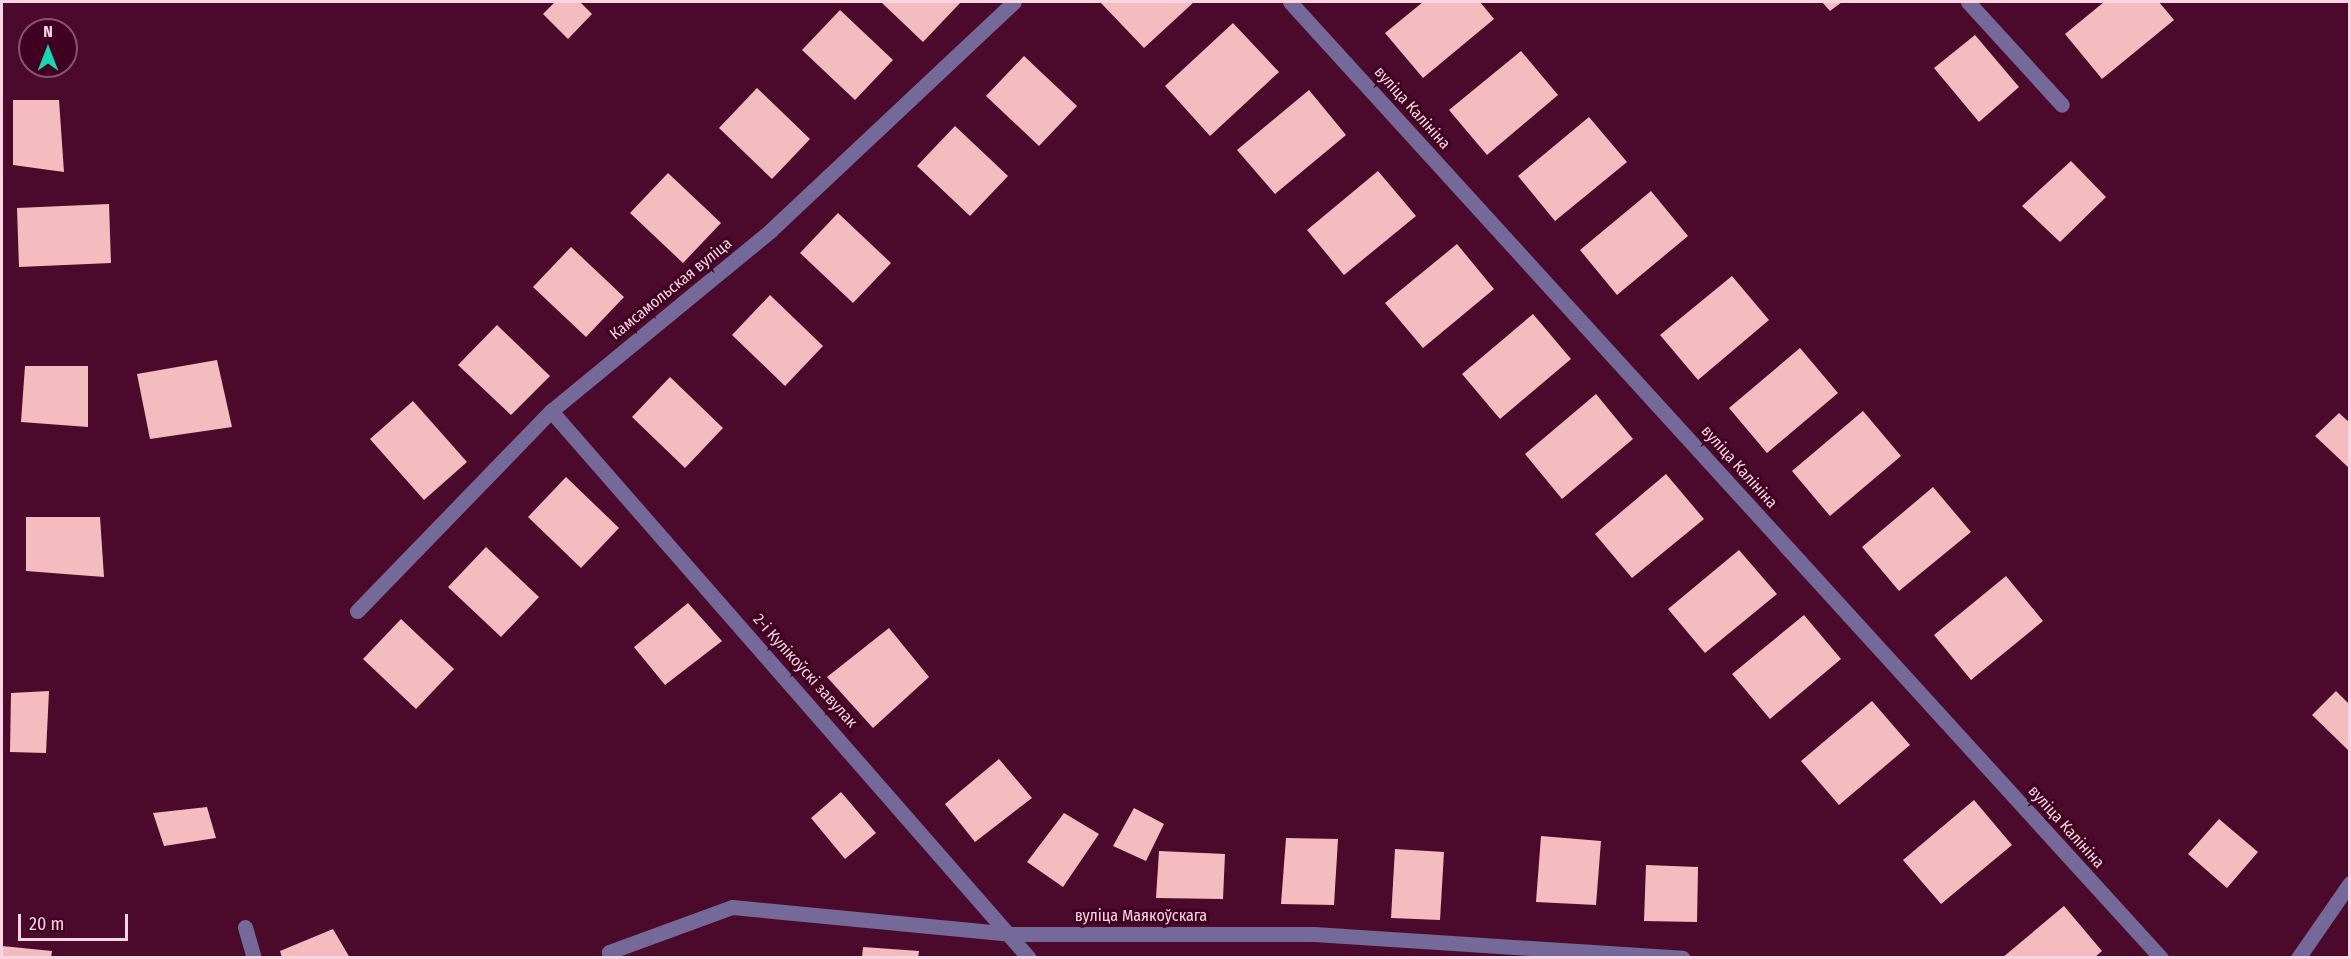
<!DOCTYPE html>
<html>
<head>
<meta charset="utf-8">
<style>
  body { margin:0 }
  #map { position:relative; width:2351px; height:959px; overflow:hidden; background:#4b0a2b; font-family:"Fira Sans Condensed",sans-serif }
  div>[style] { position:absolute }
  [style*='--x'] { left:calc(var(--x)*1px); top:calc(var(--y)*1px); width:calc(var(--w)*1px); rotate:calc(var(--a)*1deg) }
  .building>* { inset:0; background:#f5bcc0 }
  .minor>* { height:15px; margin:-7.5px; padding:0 7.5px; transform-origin:7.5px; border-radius:7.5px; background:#746998 }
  span { translate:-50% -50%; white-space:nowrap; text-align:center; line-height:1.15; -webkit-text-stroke:6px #3f0022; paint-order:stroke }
  .street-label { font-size:16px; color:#fcd3e1 }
  .frame { position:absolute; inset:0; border:3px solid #fcd3e1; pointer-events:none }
  .north { position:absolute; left:18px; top:18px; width:60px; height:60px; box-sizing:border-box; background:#3f0022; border:2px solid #8b546e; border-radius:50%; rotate:0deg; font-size:16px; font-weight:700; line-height:24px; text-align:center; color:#fcd3e1 }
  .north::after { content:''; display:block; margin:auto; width:21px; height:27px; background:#1ad5b2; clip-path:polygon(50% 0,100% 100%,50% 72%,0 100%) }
  .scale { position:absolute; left:18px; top:914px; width:110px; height:27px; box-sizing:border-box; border:3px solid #fcd3e1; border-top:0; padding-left:8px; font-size:18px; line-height:21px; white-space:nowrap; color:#fcd3e1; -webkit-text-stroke:4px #3f0022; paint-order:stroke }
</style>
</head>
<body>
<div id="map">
  <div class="building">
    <i style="clip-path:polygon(555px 2px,580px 2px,592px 14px,568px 39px,543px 14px)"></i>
    <i style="clip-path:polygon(881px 2px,961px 2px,923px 42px)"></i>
    <i style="clip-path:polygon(1100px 2px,1194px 2px,1144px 48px)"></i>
    <i style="clip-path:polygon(1423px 2px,1480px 2px,1494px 19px,1423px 78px,1385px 33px)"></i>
    <i style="clip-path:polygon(1822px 2px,1842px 2px,1830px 11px)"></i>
    <i style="clip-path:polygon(2104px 2px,2159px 2px,2174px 20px,2102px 79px,2065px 34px)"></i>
    <i style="clip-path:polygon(840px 10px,893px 60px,855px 100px,802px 50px)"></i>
    <i style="clip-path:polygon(1233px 23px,1279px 72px,1210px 136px,1165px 86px)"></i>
    <i style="clip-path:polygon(1975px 35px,2019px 87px,1979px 122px,1934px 68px)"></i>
    <i style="clip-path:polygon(1521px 51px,1558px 95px,1487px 155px,1449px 110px)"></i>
    <i style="clip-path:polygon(1024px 56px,1077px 106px,1039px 146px,986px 96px)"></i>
    <i style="clip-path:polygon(757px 88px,810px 139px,772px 179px,719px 128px)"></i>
    <i style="clip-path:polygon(1309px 90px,1346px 135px,1275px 194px,1237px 150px)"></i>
    <i style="clip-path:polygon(13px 100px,59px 100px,64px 172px,13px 165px)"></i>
    <i style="clip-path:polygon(1589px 117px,1627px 162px,1555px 221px,1518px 176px)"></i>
    <i style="clip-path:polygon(955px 126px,1008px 176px,970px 216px,917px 166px)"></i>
    <i style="clip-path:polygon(2071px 161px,2106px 197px,2060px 242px,2022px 206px)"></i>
    <i style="clip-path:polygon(1378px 171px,1416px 216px,1344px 275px,1307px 230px)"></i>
    <i style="clip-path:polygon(668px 173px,721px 223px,683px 263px,630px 213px)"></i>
    <i style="clip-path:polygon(1651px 191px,1688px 236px,1617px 295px,1580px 250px)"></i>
    <i style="clip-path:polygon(109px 204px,111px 263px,19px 267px,17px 208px)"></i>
    <i style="clip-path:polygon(838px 213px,891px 263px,853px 303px,800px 253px)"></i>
    <i style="clip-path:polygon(1457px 244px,1494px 289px,1423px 348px,1385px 303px)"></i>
    <i style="clip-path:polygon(571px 247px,624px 297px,586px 337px,533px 287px)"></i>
    <i style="clip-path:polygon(1732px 276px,1769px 320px,1698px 380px,1660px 335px)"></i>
    <i style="clip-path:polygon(770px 295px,823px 346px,785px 386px,732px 335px)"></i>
    <i style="clip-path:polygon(1533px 314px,1571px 359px,1500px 419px,1462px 374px)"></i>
    <i style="clip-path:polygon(497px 325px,550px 376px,511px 415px,458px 365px)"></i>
    <i style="clip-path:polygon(1800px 348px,1838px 393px,1767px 453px,1729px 408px)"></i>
    <i style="clip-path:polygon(217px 360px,232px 427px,150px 439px,137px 374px)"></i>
    <i style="clip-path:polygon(25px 366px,88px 366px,88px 427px,21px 422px)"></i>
    <i style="clip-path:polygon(670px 377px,723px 428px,685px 468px,632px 417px)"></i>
    <i style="clip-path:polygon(1596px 394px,1633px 439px,1562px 499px,1525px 454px)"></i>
    <i style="clip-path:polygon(413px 401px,467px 462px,424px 500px,370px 439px)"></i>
    <i style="clip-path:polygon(1863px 411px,1901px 456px,1830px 516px,1792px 471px)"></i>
    <i style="clip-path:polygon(2339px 413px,2350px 423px,2350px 469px,2315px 436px)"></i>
    <i style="clip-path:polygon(1666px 474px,1704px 519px,1632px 578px,1595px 534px)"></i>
    <i style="clip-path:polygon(566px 477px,619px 528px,581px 568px,528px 517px)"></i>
    <i style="clip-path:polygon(1933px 487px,1971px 532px,1899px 591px,1862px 547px)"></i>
    <i style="clip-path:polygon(26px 517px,100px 517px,104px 577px,26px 571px)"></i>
    <i style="clip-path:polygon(486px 547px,539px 597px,501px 637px,448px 587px)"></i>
    <i style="clip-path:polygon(1739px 550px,1777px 594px,1705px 653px,1668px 609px)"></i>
    <i style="clip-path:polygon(2006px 576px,2043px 621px,1971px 680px,1934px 635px)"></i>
    <i style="clip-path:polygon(688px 603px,722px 641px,665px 685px,634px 647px)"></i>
    <i style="clip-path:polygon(1804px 615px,1841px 659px,1770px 719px,1732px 674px)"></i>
    <i style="clip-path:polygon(401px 619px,454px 669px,416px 709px,363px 659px)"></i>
    <i style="clip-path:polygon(889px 628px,929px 677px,873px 728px,827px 677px)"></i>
    <i style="clip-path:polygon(49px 691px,46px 753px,10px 752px,11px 693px)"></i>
    <i style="clip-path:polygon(2336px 691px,2350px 705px,2350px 752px,2312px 715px)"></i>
    <i style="clip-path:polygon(1872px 701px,1910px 745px,1839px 805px,1801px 761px)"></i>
    <i style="clip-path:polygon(999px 759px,1032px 798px,975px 842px,945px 804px)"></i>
    <i style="clip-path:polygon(841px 792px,876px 833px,845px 859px,811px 818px)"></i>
    <i style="clip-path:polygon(1974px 800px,2012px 845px,1941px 904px,1903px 860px)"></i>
    <i style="clip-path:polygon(207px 807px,216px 838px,164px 846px,153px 813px)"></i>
    <i style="clip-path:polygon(1134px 808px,1164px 824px,1146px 861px,1113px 846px)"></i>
    <i style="clip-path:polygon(1064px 813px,1099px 834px,1063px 887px,1027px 862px)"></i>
    <i style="clip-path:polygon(2219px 819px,2258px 852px,2227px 888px,2188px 854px)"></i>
    <i style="clip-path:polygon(1541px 836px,1601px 841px,1596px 905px,1536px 902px)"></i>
    <i style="clip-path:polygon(1286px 838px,1338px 839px,1334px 905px,1281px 904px)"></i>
    <i style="clip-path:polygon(1395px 849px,1444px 852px,1440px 920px,1391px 918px)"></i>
    <i style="clip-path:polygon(1159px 851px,1225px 854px,1223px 899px,1156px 898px)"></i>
    <i style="clip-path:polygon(1646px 865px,1698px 867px,1697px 922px,1644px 921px)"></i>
    <i style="clip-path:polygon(2064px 906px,2102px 951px,2094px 958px,2002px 958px)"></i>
    <i style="clip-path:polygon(333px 929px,350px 958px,282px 958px,280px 951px)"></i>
    <i style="clip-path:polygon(2px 946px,52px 951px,51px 958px,2px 958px)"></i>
    <i style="clip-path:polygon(863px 947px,919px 951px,918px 958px,862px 958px)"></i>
  </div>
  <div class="minor">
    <i style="--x:1290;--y:2;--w:1293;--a:47.66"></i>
    <i style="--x:1968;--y:2;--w:139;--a:47.6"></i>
    <i style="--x:551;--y:411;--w:726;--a:48.85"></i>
    <i style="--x:357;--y:611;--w:279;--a:-45.9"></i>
    <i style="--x:551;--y:411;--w:285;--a:-39.4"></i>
    <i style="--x:771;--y:230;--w:333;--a:-43.2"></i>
    <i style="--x:245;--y:927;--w:32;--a:74"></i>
    <i style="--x:610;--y:958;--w:6;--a:-99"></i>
    <i style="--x:609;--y:952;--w:131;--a:-20.1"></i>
    <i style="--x:732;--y:907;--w:279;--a:5.5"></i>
    <i style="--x:1010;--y:934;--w:304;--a:0"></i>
    <i style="--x:1314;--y:934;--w:369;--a:3.7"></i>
    <i style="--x:2298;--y:958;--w:91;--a:-55.3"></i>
  </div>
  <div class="street-label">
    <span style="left:1412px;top:108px;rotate:48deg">вуліца Калініна</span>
    <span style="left:671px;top:289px;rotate:-39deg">Камсамольская вуліца</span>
    <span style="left:1739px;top:467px;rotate:48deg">вуліца Калініна</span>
    <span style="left:805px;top:671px;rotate:48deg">2-і Кулікоўскі завулак</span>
    <span style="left:2066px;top:827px;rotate:48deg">вуліца Калініна</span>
    <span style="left:1141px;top:916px">вуліца Маякоўскага</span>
  </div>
  <div class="frame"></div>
  <div class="north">N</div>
  <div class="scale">20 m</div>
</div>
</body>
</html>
